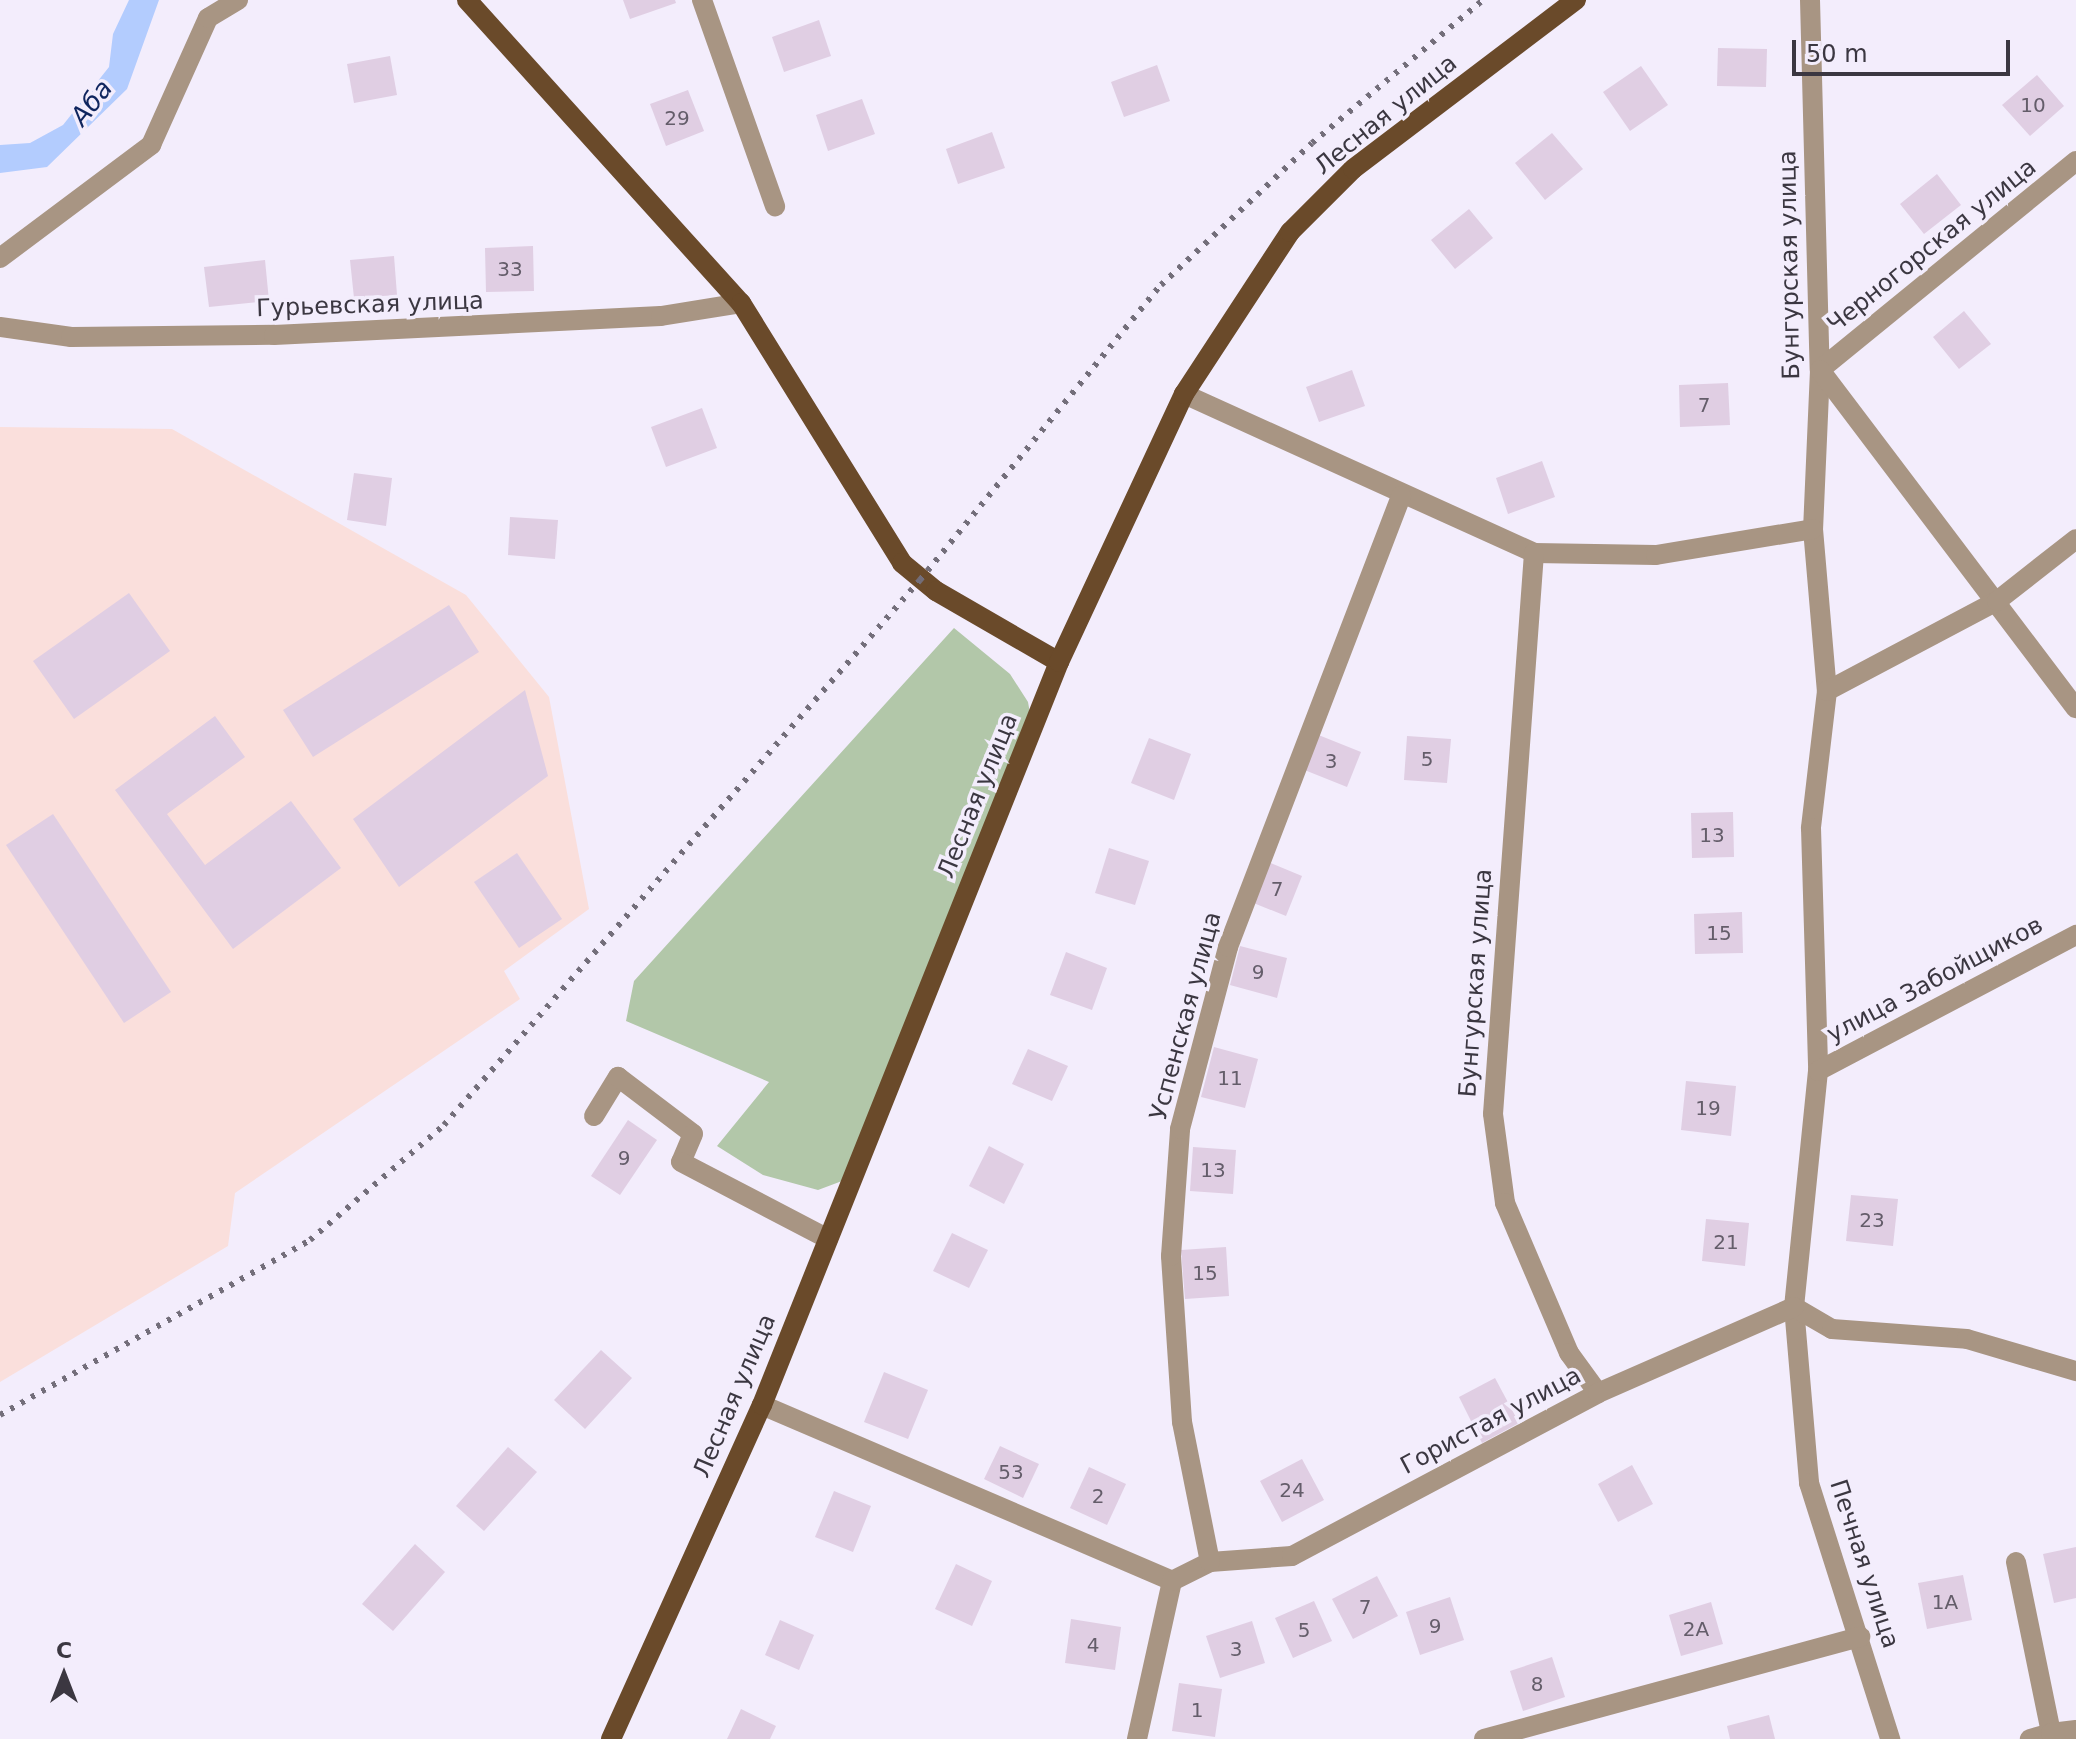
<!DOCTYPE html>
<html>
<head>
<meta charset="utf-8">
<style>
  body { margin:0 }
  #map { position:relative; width:2076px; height:1739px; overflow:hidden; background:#f3edfc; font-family:"DejaVu Sans",sans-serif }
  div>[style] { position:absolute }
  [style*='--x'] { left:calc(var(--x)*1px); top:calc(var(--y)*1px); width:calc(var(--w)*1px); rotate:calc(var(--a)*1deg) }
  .industrial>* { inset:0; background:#fadfdc }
  .green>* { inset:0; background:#b2c7a9 }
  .water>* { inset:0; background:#b3ccfe }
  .building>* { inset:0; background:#e0cee3 }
  .minor>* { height:20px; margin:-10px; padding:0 10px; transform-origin:10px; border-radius:10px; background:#a89583 }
  .major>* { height:20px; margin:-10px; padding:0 10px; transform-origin:10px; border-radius:10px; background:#6a4a2a }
  .rail>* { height:6px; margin-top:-3px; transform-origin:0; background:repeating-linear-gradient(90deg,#736e7a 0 4px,transparent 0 12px) }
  span { translate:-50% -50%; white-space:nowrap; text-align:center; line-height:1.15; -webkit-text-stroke:7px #f3edfc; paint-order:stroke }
  .number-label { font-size:20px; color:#645d6a }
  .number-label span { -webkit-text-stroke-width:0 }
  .street-label { font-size:24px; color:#3b3741 }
  .water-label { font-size:26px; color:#0f255e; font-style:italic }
  .north { position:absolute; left:24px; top:1635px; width:80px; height:80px; -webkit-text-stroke:6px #f3edfc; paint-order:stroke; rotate:0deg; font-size:22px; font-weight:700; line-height:32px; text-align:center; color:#3b3741 }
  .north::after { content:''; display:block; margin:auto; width:28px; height:36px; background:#3b3741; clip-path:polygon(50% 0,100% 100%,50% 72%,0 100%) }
  .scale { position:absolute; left:1792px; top:40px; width:218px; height:36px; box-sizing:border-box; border:4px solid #3b3741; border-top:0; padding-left:10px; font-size:24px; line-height:28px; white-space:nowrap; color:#3b3741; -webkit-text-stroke:6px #f3edfc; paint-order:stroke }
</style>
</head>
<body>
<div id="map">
  <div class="industrial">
    <i style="clip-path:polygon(0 427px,172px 429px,466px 595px,549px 697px,589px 909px,504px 971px,520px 999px,235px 1193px,228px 1246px,0 1382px)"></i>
  </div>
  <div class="green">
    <i style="clip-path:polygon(954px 628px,1010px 674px,1028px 702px,1035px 741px,850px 1178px,818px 1190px,763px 1175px,717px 1146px,769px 1082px,626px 1021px,634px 981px)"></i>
  </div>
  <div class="water">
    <i style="clip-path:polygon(129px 0,159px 0,127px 89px,47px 167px,0 173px,0 145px,30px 143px,63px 125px,109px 67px,113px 34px)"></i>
  </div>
  <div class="building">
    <i style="clip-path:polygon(623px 0,675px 0,676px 3px,630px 19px)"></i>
    <i style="clip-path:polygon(819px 20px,831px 56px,784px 72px,772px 37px)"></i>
    <i style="clip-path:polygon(1718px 48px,1767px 49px,1766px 87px,1717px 86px)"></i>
    <i style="clip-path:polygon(390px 56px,397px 95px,354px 103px,347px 64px)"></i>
    <i style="clip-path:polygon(1157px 65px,1170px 101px,1124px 117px,1111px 82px)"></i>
    <i style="clip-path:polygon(1641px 66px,1668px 105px,1630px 131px,1603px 92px)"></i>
    <i style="clip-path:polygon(2037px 75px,2064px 106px,2030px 136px,2002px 105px)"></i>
    <i style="clip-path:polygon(688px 90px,704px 131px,666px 146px,650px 104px)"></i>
    <i style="clip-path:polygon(862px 99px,875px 134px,828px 151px,816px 115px)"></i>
    <i style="clip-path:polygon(992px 132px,1005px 168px,958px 184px,946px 149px)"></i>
    <i style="clip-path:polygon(1552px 133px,1583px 169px,1545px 200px,1515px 163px)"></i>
    <i style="clip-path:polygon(1937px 174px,1961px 205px,1924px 234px,1900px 204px)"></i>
    <i style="clip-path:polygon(1469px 209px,1493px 238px,1455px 269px,1431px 240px)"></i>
    <i style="clip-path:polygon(533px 246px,534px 291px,486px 292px,485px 248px)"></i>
    <i style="clip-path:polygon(394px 256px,397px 295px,354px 298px,350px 260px)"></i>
    <i style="clip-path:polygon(265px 260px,269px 301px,209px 307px,204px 267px)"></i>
    <i style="clip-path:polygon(1964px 311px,1991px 344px,1959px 369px,1933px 337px)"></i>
    <i style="clip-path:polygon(1352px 370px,1365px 406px,1319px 422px,1306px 387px)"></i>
    <i style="clip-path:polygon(1728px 383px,1730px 425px,1680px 427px,1679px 385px)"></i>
    <i style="clip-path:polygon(702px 408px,717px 448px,666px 467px,651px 427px)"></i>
    <i style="clip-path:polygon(1542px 461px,1555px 497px,1508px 514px,1496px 478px)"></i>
    <i style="clip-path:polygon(354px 473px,392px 478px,386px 526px,347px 520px)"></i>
    <i style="clip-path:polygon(510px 517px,558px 520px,555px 559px,508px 555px)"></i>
    <i style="clip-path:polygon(129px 593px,170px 651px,74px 719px,33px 661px)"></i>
    <i style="clip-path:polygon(449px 605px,479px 652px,313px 757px,283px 710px)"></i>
    <i style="clip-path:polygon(525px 690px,548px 776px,399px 887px,353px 819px)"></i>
    <i style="clip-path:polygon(215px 716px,245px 757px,167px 814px,205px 865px,291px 801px,341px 868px,233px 949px,115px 790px)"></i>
    <i style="clip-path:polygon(1316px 734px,1361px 752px,1347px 787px,1302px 769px)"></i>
    <i style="clip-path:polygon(1407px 736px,1451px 739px,1447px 783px,1404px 780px)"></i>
    <i style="clip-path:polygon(1149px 738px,1191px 754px,1174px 800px,1131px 783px)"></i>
    <i style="clip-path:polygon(1733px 812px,1734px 857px,1692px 858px,1691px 813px)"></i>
    <i style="clip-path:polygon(53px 814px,171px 992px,124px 1023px,6px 845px)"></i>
    <i style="clip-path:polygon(1109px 848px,1149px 861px,1135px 905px,1095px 893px)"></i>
    <i style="clip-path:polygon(517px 853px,562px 919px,519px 948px,474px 882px)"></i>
    <i style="clip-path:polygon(1268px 862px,1302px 876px,1286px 916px,1251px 902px)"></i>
    <i style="clip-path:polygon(1742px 912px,1743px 953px,1695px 954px,1694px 914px)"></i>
    <i style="clip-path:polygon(1240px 946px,1287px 958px,1277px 998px,1230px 985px)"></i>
    <i style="clip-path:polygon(1066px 952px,1107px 968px,1092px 1010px,1050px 995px)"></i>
    <i style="clip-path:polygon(1214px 1047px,1258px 1059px,1245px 1108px,1201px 1097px)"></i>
    <i style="clip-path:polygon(1028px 1049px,1068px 1066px,1052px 1101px,1012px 1084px)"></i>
    <i style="clip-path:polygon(1686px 1081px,1736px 1086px,1731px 1136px,1681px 1130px)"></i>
    <i style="clip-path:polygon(628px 1120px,657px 1140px,620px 1195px,591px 1176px)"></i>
    <i style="clip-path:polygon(989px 1146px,1024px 1164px,1004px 1204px,969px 1186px)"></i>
    <i style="clip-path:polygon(1193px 1147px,1236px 1150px,1233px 1194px,1190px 1191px)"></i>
    <i style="clip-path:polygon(1851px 1195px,1898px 1199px,1893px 1246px,1846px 1241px)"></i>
    <i style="clip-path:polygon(1706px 1219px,1749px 1223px,1745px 1266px,1702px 1261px)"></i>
    <i style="clip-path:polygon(952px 1233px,988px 1250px,969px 1288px,933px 1271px)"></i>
    <i style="clip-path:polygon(1226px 1247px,1229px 1296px,1185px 1299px,1181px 1250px)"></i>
    <i style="clip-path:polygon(601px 1350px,632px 1378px,585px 1429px,554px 1400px)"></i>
    <i style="clip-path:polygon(884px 1372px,928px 1390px,908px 1439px,864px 1422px)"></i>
    <i style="clip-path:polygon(1495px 1378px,1519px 1423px,1482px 1443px,1459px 1397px)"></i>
    <i style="clip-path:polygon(1000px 1446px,1039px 1464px,1023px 1498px,984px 1479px)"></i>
    <i style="clip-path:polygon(508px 1447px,537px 1472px,484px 1531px,456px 1506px)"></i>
    <i style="clip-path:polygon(1302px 1459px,1324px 1500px,1282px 1522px,1260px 1481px)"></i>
    <i style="clip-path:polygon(1632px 1465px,1653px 1504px,1618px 1522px,1598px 1484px)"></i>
    <i style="clip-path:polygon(1089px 1467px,1126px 1484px,1107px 1525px,1070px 1508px)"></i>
    <i style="clip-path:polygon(834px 1491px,871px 1506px,853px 1552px,815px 1537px)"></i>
    <i style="clip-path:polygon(415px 1544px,445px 1572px,393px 1631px,362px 1604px)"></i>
    <i style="clip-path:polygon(2076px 1547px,2076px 1598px,2054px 1603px,2043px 1554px)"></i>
    <i style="clip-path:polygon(956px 1564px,992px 1581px,972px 1626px,935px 1609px)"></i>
    <i style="clip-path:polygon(1963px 1575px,1972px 1620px,1927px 1629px,1918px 1583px)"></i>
    <i style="clip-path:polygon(1377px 1576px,1398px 1616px,1353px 1639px,1332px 1599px)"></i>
    <i style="clip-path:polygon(1450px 1597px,1464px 1640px,1420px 1655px,1406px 1612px)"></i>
    <i style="clip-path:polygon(1314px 1601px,1332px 1641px,1293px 1658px,1275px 1618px)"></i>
    <i style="clip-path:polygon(1711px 1602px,1723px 1644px,1681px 1656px,1669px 1615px)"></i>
    <i style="clip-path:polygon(1071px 1619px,1121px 1627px,1115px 1670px,1065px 1663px)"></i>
    <i style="clip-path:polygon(780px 1620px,814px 1635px,799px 1670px,765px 1655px)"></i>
    <i style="clip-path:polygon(1252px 1621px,1265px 1663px,1220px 1678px,1206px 1636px)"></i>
    <i style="clip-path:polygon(1552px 1657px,1565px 1697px,1523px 1711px,1510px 1671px)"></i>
    <i style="clip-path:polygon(1179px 1683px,1222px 1689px,1215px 1737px,1172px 1731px)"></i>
    <i style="clip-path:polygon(741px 1709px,776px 1726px,770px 1739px,727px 1739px)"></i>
    <i style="clip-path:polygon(1769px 1715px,1775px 1739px,1730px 1739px,1727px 1726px)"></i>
  </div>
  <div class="minor">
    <i style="--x:702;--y:0;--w:219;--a:70.5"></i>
    <i style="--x:1810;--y:0;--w:370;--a:88.5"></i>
    <i style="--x:1820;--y:370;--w:159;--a:92.5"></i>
    <i style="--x:1813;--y:529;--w:163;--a:85.1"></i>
    <i style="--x:1827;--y:691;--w:138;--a:96.7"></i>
    <i style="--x:1811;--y:828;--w:243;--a:88.3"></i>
    <i style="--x:1818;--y:1071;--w:237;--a:95.8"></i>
    <i style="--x:1794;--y:1307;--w:177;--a:85.1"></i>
    <i style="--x:1809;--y:1483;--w:269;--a:72.4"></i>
    <i style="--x:2076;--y:161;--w:330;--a:140.8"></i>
    <i style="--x:1820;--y:370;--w:424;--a:52.9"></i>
    <i style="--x:0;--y:258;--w:189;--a:-36.8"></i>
    <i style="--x:151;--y:145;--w:139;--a:-65.8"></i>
    <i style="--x:208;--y:18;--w:35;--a:-31"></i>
    <i style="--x:0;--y:327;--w:72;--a:8"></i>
    <i style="--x:71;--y:337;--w:203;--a:-0.6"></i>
    <i style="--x:274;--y:335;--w:387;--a:-2.8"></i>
    <i style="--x:661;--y:316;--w:81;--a:-9.2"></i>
    <i style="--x:1184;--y:394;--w:384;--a:24.4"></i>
    <i style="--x:1534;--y:553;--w:122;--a:0.9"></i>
    <i style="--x:1656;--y:555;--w:159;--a:-9.4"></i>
    <i style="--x:1534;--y:553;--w:562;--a:94.18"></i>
    <i style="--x:1493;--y:1114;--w:90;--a:82.3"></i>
    <i style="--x:1505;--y:1203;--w:163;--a:66.9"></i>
    <i style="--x:1569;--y:1353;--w:49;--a:54.1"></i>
    <i style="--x:1827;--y:691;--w:192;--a:-27.9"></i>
    <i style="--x:1997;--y:601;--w:100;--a:-38.1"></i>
    <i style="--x:1818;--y:1071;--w:292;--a:-27.8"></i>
    <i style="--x:594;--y:1116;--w:46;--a:-58.4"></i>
    <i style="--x:618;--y:1077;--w:94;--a:37.2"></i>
    <i style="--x:693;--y:1134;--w:30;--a:113"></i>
    <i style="--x:681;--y:1162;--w:166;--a:27.6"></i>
    <i style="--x:1794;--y:1307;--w:44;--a:30.1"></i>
    <i style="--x:1832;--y:1329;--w:135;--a:4.2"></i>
    <i style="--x:1967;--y:1339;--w:114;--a:16.4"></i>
    <i style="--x:762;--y:1405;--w:446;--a:23.2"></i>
    <i style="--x:1210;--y:1562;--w:82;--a:-4.2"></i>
    <i style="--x:1292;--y:1556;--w:347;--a:-28"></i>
    <i style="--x:1598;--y:1393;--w:214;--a:-23.7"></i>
    <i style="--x:2016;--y:1562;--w:175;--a:78.4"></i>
    <i style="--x:2051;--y:1733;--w:22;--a:164"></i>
    <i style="--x:2051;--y:1733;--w:25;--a:-7"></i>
    <i style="--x:1137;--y:1739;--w:162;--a:-77.5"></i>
    <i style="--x:1172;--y:1581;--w:42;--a:-26.6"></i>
    <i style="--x:1210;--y:1562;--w:143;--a:-101.3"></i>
    <i style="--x:1182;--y:1422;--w:166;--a:-93.8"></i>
    <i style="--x:1171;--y:1256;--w:127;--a:-85.9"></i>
    <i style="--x:1180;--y:1129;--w:188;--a:-75.2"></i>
    <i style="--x:1228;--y:947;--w:483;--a:-69"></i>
    <i style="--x:1484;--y:1739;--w:390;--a:-15.2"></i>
  </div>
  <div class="major">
    <i style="--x:467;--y:0;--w:409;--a:47.9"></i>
    <i style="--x:741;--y:303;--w:306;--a:58.2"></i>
    <i style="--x:902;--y:563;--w:44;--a:39.5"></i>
    <i style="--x:936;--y:591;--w:142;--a:30"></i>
    <i style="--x:611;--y:1739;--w:367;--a:-65.7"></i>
    <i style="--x:762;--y:1405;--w:800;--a:-68.21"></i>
    <i style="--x:1059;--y:662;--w:296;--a:-65"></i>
    <i style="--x:1184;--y:394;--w:194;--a:-56.8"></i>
    <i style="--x:1290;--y:232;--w:89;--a:-45"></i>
    <i style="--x:1353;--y:169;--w:280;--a:-37.2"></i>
  </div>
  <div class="rail">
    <i style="--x:0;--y:1415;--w:356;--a:-29.4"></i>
    <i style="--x:310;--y:1240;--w:177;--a:-40.6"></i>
    <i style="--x:444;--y:1125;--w:724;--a:-48.87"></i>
    <i style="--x:920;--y:580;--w:381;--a:-50.8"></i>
    <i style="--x:1161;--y:285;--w:207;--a:-43.2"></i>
    <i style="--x:1312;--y:143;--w:223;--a:-39.9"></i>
  </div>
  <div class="number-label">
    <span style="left:2033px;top:105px">10</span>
    <span style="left:677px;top:118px">29</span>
    <span style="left:510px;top:269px">33</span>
    <span style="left:1704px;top:405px">7</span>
    <span style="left:1427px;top:759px">5</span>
    <span style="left:1331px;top:761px">3</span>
    <span style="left:1712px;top:835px">13</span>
    <span style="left:1277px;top:889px">7</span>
    <span style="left:1719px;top:933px">15</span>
    <span style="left:1258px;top:972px">9</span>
    <span style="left:1230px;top:1078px">11</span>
    <span style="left:1708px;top:1108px">19</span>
    <span style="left:624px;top:1158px">9</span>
    <span style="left:1213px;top:1170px">13</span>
    <span style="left:1872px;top:1220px">23</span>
    <span style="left:1726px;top:1242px">21</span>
    <span style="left:1205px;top:1273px">15</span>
    <span style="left:1011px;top:1472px">53</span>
    <span style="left:1292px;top:1490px">24</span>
    <span style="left:1098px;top:1496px">2</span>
    <span style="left:1945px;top:1602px">1А</span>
    <span style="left:1365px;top:1607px">7</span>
    <span style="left:1435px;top:1626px">9</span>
    <span style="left:1696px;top:1629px">2А</span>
    <span style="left:1304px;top:1630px">5</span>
    <span style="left:1093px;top:1645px">4</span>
    <span style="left:1236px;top:1649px">3</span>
    <span style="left:1537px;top:1684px">8</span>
    <span style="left:1197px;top:1710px">1</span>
  </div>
  <div class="street-label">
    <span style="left:1386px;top:115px;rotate:-39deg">Лесная улица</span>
    <span style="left:1932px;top:246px;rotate:-39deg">Черногорская улица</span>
    <span style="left:1790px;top:265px;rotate:-91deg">Бунгурская улица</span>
    <span style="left:370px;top:305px;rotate:-2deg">Гурьевская улица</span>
    <span style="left:978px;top:796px;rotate:-68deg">Лесная улица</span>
    <span style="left:1935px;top:980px;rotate:-28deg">улица Забойщиков</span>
    <span style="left:1476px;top:983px;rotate:-86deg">Бунгурская улица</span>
    <span style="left:1186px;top:1016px;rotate:-75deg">Успенская улица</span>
    <span style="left:735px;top:1396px;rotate:-67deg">Лесная улица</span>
    <span style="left:1491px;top:1421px;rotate:-28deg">Гористая улица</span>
    <span style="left:1864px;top:1564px;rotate:72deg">Печная улица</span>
  </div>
  <div class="water-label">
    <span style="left:92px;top:103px;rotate:-52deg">Аба</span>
  </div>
  <div class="north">С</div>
  <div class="scale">50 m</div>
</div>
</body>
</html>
